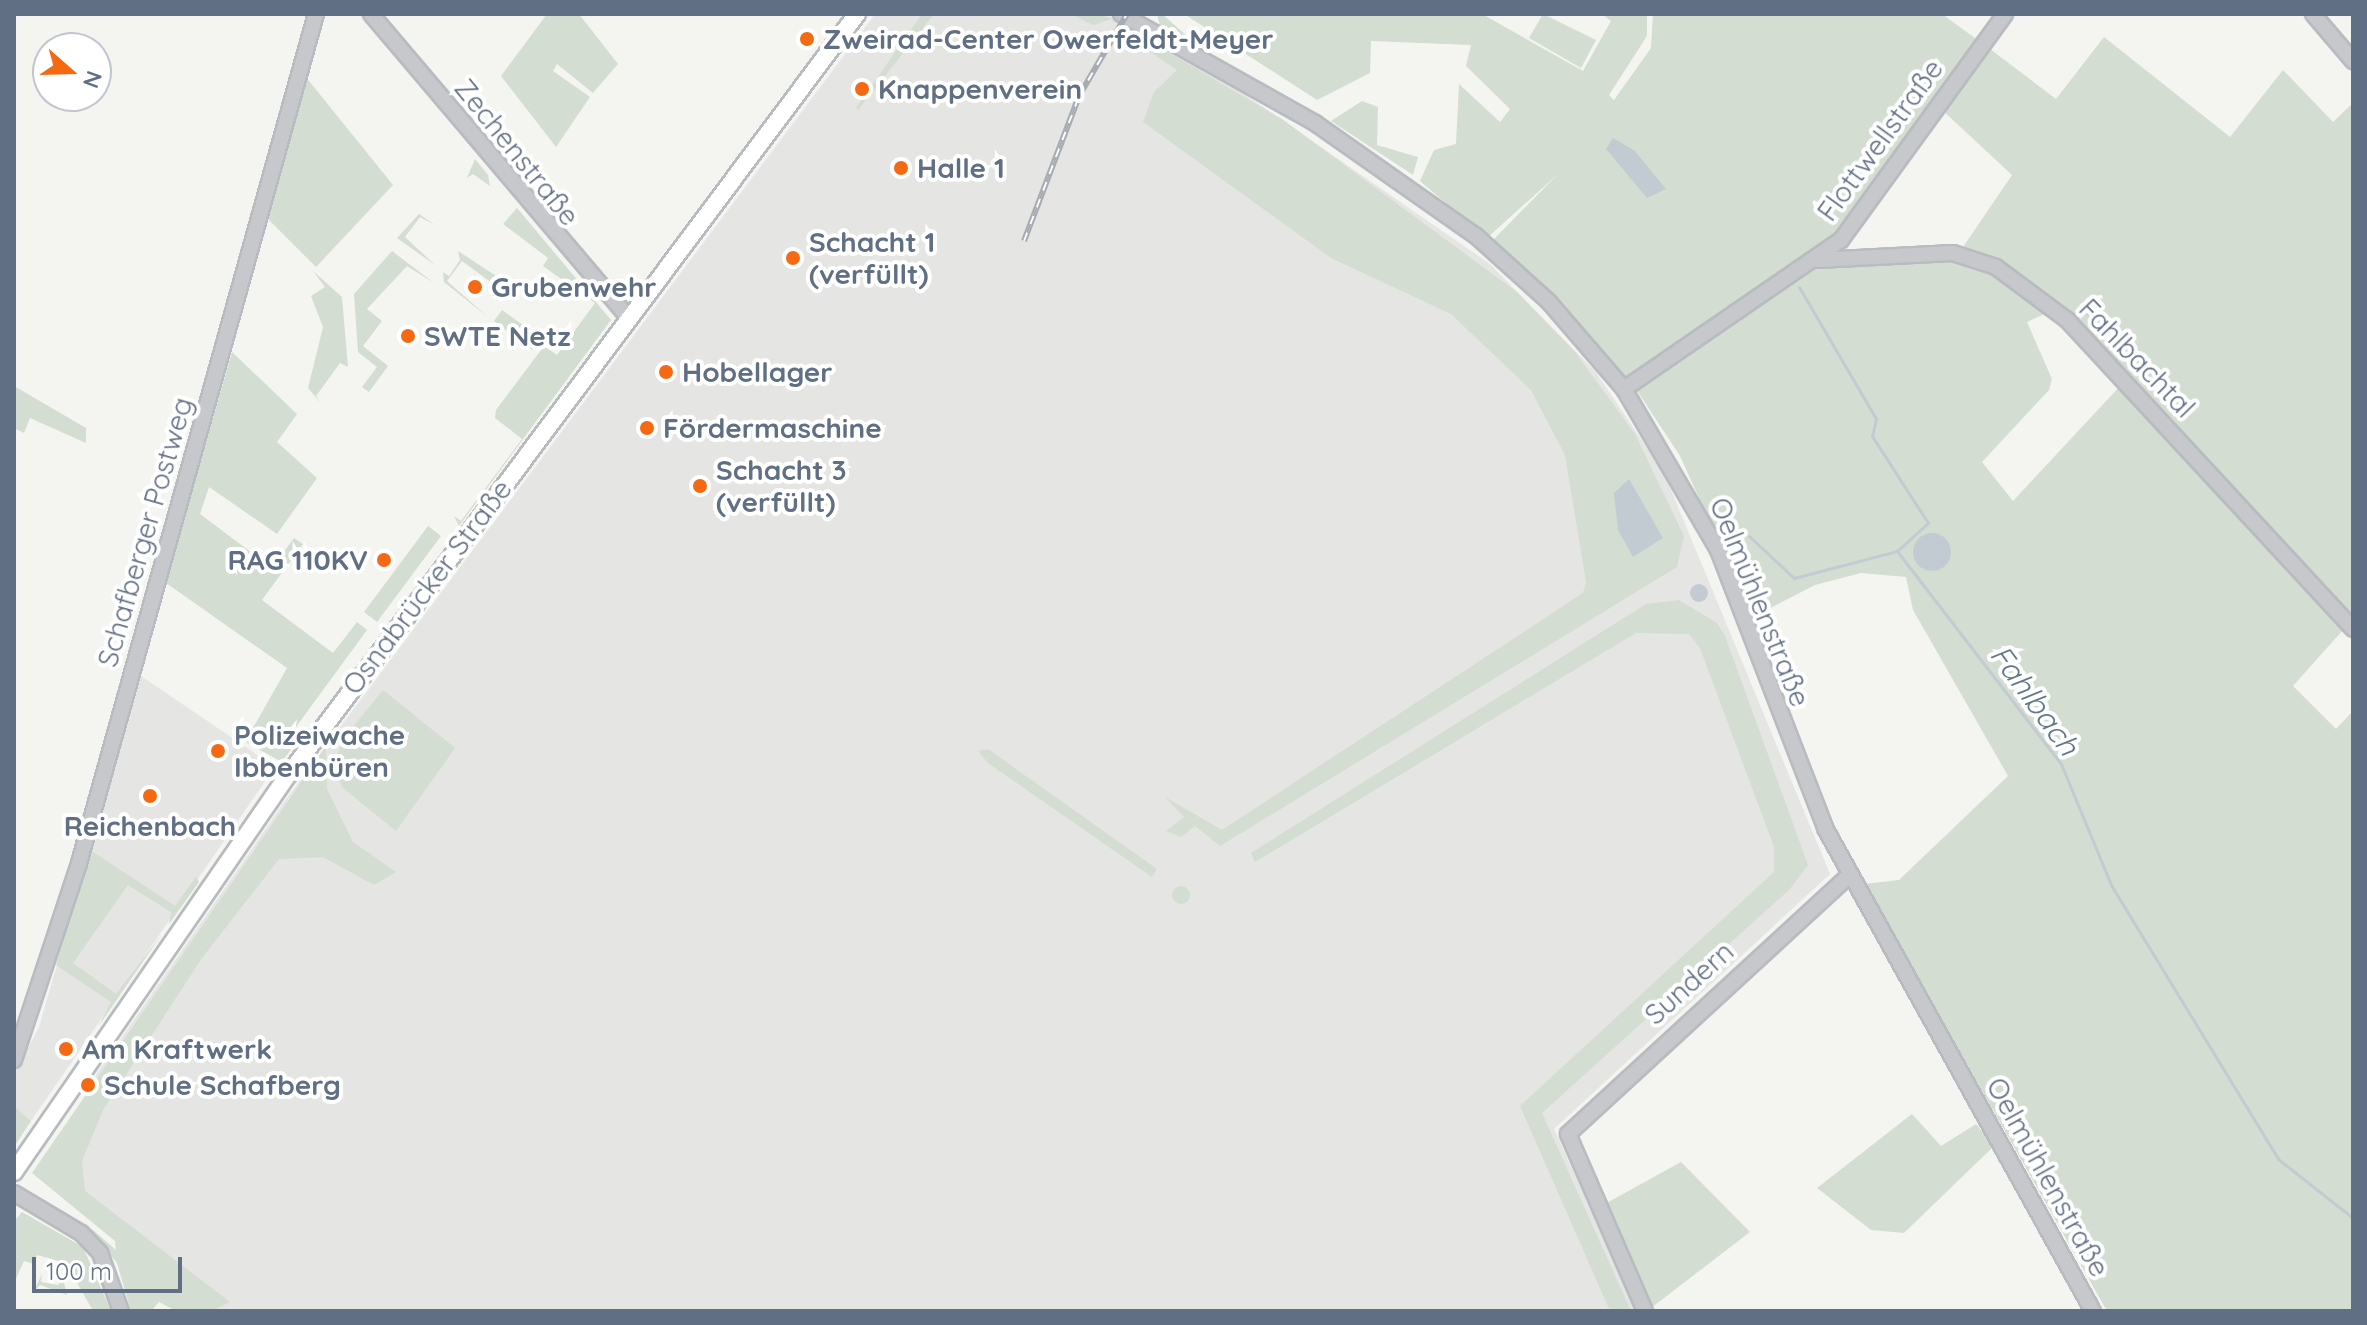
<!DOCTYPE html>
<html>
<head>
<meta charset="utf-8">
<style>
  body { margin:0 }
  #map { position:relative; width:2367px; height:1325px; overflow:hidden; background:#f4f5f0; font-family:Quicksand,sans-serif }
  div>[style] { position:absolute }
  [style*='--x'] { left:calc(var(--x)*1px); top:calc(var(--y)*1px); width:calc(var(--w)*1px); rotate:calc(var(--a)*1deg) }
  .built>* { inset:0; background:#e5e5e4 }
  .green>* { inset:0; background:#d3ddd1 }
  .round { border-radius:50% }
  .water>* { inset:0; background:#c3cbd2 }
  .stream>* { height:3px; margin:-1.5px; padding:0 1.5px; transform-origin:1.5px; border-radius:1.5px; background:#c3cbd2 }
  .roads { filter:drop-shadow(2px 0 #b8bbbf) drop-shadow(-2px 0 #b8bbbf) drop-shadow(0 2px #b8bbbf) drop-shadow(0 -2px #b8bbbf) }
  .minor>* { height:14px; margin:-7px; padding:0 7px; transform-origin:7px; border-radius:7px; background:#c6c8cc }
  .major>* { height:16px; margin:-8px; padding:0 8px; transform-origin:8px; border-radius:8px; background:#fff }
  .rail>* { height:6px; margin-top:-3px; transform-origin:0; background:repeating-linear-gradient(90deg,#fff 0 9px,#a7abb2 0 18px); box-sizing:border-box; border-block:2px solid #a7abb2 }
  .dots>* { width:22px; height:22px; translate:-50% -50%; box-sizing:border-box; border:4px solid #fff; border-radius:50% }
  span { translate:-50% -50%; white-space:nowrap; text-align:center; line-height:1.15; -webkit-text-stroke:8px #fff; paint-order:stroke }
  .poi-label { font-size:28px; color:#616f84; font-weight:700 }
  .left { translate:0 -50%; text-align:left }
  .right { translate:-100% -50%; text-align:right }
  .street-label { font-size:28px; color:#616f84 }
  .water-label { font-size:30px; color:#617889; font-style:italic }
  .frame { position:absolute; inset:0; border:16px solid #616f84; pointer-events:none }
  .north { position:absolute; left:32px; top:32px; width:80px; height:80px; box-sizing:border-box; background:#fff; border:2px solid #c0c5ce; border-radius:50%; rotate:110deg; font-size:22px; font-weight:700; line-height:32px; text-align:center; color:#616f84 }
  .north::after { content:''; display:block; margin:auto; width:28px; height:36px; background:#f46911; clip-path:polygon(50% 0,100% 100%,50% 72%,0 100%) }
  .scale { position:absolute; left:32px; top:1257px; width:150px; height:36px; box-sizing:border-box; border:4px solid #616f84; border-top:0; padding-left:10px; font-size:24px; line-height:28px; white-space:nowrap; color:#616f84; -webkit-text-stroke:6px #fff; paint-order:stroke }
</style>
</head>
<body>
<div id="map">
  <div class="built">
    <i style="clip-path:polygon(875px 14px,1105px 14px,1188px 55px,1490px 264px,1595px 371px,1664px 473px,1830px 874px,1554px 1129px,1637px 1311px,180px 1311px,55px 1174px,91px 1082px,287px 798px)"></i>
    <i style="clip-path:polygon(141px 676px,275px 767px,31px 1121px,14px 1106px,14px 1075px,39px 1027px)"></i>
  </div>
  <div class="green">
    <i style="clip-path:polygon(547px 14px,579px 14px,618px 64px,593px 93px,557px 64px,553px 71px,590px 97px,556px 147px,501px 76px)"></i>
    <i style="clip-path:polygon(922px 14px,934px 14px,858px 110px,856px 108px)"></i>
    <i style="clip-path:polygon(1071px 14px,1100px 14px,1111px 19px,1093px 25px)"></i>
    <i style="clip-path:polygon(1157px 14px,1162px 14px,1195px 43px,1160px 26px)"></i>
    <i style="clip-path:polygon(1184px 14px,1482px 14px,1583px 71px,1611px 21px,1602px 14px,1647px 14px,1647px 36px,1609px 95px,1614px 100px,1651px 48px,1653px 14px,1942px 14px,1979px 41px,1833px 242px,1630px 381px,1492px 241px,1558px 174px,1487px 238px,1420px 181px,1434px 150px,1456px 144px,1459px 84px,1500px 122px,1510px 109px,1466px 66px,1471px 45px,1371px 41px,1370px 73px,1317px 100px)"></i>
    <i style="clip-path:polygon(1543px 14px,1596px 40px,1581px 68px,1529px 38px)"></i>
    <i style="clip-path:polygon(1127px 28px,1282px 119px,1517px 292px,1575px 352px,1635px 434px,1684px 536px,1677px 567px,1220px 846px,1195px 826px,1181px 837px,1166px 831px,1184px 817px,1165px 797px,1222px 830px,1583px 593px,1586px 582px,1565px 455px,1531px 390px,1451px 314px,1331px 258px,1143px 122px,1154px 92px,1177px 70px,1124px 34px)"></i>
    <i style="clip-path:polygon(2104px 37px,2230px 137px,2283px 70px,2333px 122px,2353px 103px,2353px 622px,2068px 318px,1959px 253px,2012px 175px,1940px 108px,1986px 46px,2056px 99px)"></i>
    <i style="clip-path:polygon(305px 76px,393px 185px,316px 267px,267px 218px)"></i>
    <i style="clip-path:polygon(1362px 101px,1378px 107px,1377px 145px,1418px 157px,1413px 175px,1331px 121px)"></i>
    <i style="clip-path:polygon(475px 159px,488px 175px,490px 186px,473px 174px,467px 178px)"></i>
    <i style="clip-path:polygon(517px 208px,611px 320px,459px 526px,454px 516px,461px 521px,522px 439px,495px 418px,496px 410px,544px 346px,557px 355px,595px 303px,543px 266px,548px 258px,503px 224px)"></i>
    <i style="clip-path:polygon(419px 214px,435px 225px,420px 217px,405px 237px,435px 265px,397px 238px)"></i>
    <i style="clip-path:polygon(392px 251px,434px 283px,407px 266px,367px 309px,382px 321px,363px 346px,388px 366px,369px 392px,362px 387px,377px 367px,358px 352px,354px 294px)"></i>
    <i style="clip-path:polygon(458px 251px,513px 287px,507px 294px,462px 261px,447px 281px,489px 318px,444px 282px,443px 272px,449px 276px,460px 260px)"></i>
    <i style="clip-path:polygon(1911px 257px,1952px 257px,1992px 268px,2051px 311px,2027px 322px,2052px 379px,2049px 390px,1982px 462px,2013px 501px,2122px 384px,2343px 630px,2293px 686px,2336px 729px,2353px 711px,2353px 1311px,2107px 1311px,1865px 884px,1899px 880px,2008px 776px,1913px 610px,1906px 577px,1861px 573px,1815px 585px,1753px 617px,1680px 456px,1634px 386px,1817px 263px,1851px 267px)"></i>
    <i style="clip-path:polygon(313px 271px,342px 297px,348px 367px,340px 363px,316px 396px,321px 403px,308px 388px,323px 327px,311px 296px,325px 287px)"></i>
    <i style="clip-path:polygon(502px 310px,541px 338px,532px 350px,494px 321px)"></i>
    <i style="clip-path:polygon(232px 352px,297px 414px,277px 442px,317px 478px,277px 534px,209px 487px,200px 514px,272px 568px,294px 538px,303px 544px,262px 600px,333px 653px,357px 622px,367px 630px,285px 742px,292px 748px,282px 762px,245px 742px,287px 668px,166px 583px)"></i>
    <i style="clip-path:polygon(14px 386px,86px 428px,86px 443px,30px 418px,24px 433px,14px 428px)"></i>
    <i style="clip-path:polygon(428px 526px,441px 536px,377px 622px,364px 612px)"></i>
    <i style="clip-path:polygon(1679px 600px,1717px 623px,1725px 636px,1808px 865px,1790px 889px,1542px 1113px,1631px 1311px,1610px 1311px,1520px 1106px,1774px 872px,1774px 847px,1700px 648px,1689px 634px,1636px 633px,1255px 862px,1251px 853px,1646px 604px)"></i>
    <i style="clip-path:polygon(383px 690px,455px 748px,396px 831px,343px 788px,332px 767px,344px 738px)"></i>
    <i style="clip-path:polygon(326px 746px,327px 789px,353px 842px,396px 872px,374px 885px,323px 857px,279px 859px,202px 958px,103px 1110px,82px 1161px,85px 1191px,230px 1302px,211px 1311px,176px 1311px,159px 1302px,151px 1311px,131px 1311px,117px 1263px,84px 1222px,116px 1250px,115px 1241px,32px 1173px)"></i>
    <i style="clip-path:polygon(988px 749px,1157px 869px,1152px 877px,988px 763px,978px 751px)"></i>
    <i style="clip-path:polygon(90px 850px,175px 906px,196px 877px,199px 882px,169px 924px,171px 912px,128px 885px,73px 963px,116px 994px,162px 934px,98px 1027px,111px 1002px,56px 965px)"></i>
    <i class="round" style="left:1172px;top:886px;width:18px;height:18px"></i>
    <i style="clip-path:polygon(14px 1106px,31px 1121px,14px 1147px)"></i>
    <i style="clip-path:polygon(1912px 1114px,1941px 1146px,1976px 1124px,1994px 1146px,1904px 1233px,1871px 1230px,1817px 1188px)"></i>
    <i style="clip-path:polygon(1681px 1162px,1750px 1232px,1651px 1308px,1603px 1205px)"></i>
    <i style="clip-path:polygon(22px 1212px,83px 1247px,111px 1311px,93px 1311px,66px 1263px,37px 1255px,34px 1264px,24px 1261px,14px 1283px,15px 1220px)"></i>
    <i style="clip-path:polygon(42px 1274px,41px 1282px,58px 1285px,63px 1278px,67px 1295px,40px 1285px,34px 1291px)"></i>
  </div>
  <div class="water">
    <i style="clip-path:polygon(1613px 138px,1635px 151px,1666px 189px,1647px 198px,1606px 149px)"></i>
    <i class="round" style="left:2084px;top:298px;width:20px;height:20px"></i>
    <i style="clip-path:polygon(1629px 479px,1663px 538px,1633px 557px,1618px 530px,1614px 493px)"></i>
    <i class="round" style="left:1913px;top:533px;width:38px;height:38px"></i>
    <i class="round" style="left:1690px;top:584px;width:18px;height:18px"></i>
  </div>
  <div class="stream">
    <i style="--x:1799;--y:287;--w:153;--a:59.7"></i>
    <i style="--x:1876;--y:419;--w:17;--a:103"></i>
    <i style="--x:1872;--y:436;--w:103;--a:57.2"></i>
    <i style="--x:1928;--y:523;--w:42;--a:137.9"></i>
    <i style="--x:1897;--y:551;--w:269;--a:52.4"></i>
    <i style="--x:2061;--y:764;--w:131;--a:67.5"></i>
    <i style="--x:2111;--y:885;--w:321;--a:58.6"></i>
    <i style="--x:2278;--y:1159;--w:95;--a:38.2"></i>
    <i style="--x:1749;--y:536;--w:62;--a:43"></i>
    <i style="--x:1794;--y:578;--w:106;--a:-14.7"></i>
  </div>
  <div class="roads">
    <div class="minor">
      <i style="--x:371;--y:14;--w:399;--a:49.7"></i>
      <i style="--x:1121;--y:14;--w:223;--a:29.3"></i>
      <i style="--x:1315;--y:123;--w:197;--a:35.1"></i>
      <i style="--x:1476;--y:236;--w:98;--a:42.1"></i>
      <i style="--x:1549;--y:302;--w:115;--a:49.2"></i>
      <i style="--x:1624;--y:389;--w:186;--a:59.7"></i>
      <i style="--x:1718;--y:550;--w:298;--a:68.9"></i>
      <i style="--x:1825;--y:828;--w:552;--a:60.98"></i>
      <i style="--x:2313;--y:14;--w:62;--a:49.6"></i>
      <i style="--x:1818;--y:260;--w:135;--a:-3"></i>
      <i style="--x:1953;--y:253;--w:45;--a:18"></i>
      <i style="--x:1996;--y:267;--w:89;--a:36.7"></i>
      <i style="--x:2067;--y:320;--w:421;--a:47.2"></i>
      <i style="--x:1624;--y:389;--w:263;--a:-34.5"></i>
      <i style="--x:1841;--y:240;--w:279;--a:-54"></i>
      <i style="--x:14;--y:1060;--w:207;--a:-71.7"></i>
      <i style="--x:79;--y:863;--w:881;--a:-74.4"></i>
      <i style="--x:14;--y:1193;--w:78;--a:30.8"></i>
      <i style="--x:81;--y:1233;--w:28;--a:46"></i>
      <i style="--x:100;--y:1253;--w:62;--a:70.1"></i>
      <i style="--x:1645;--y:1311;--w:193;--a:-113.5"></i>
      <i style="--x:1568;--y:1134;--w:383;--a:-42.6"></i>
    </div>
    <div class="major">
      <i style="--x:14;--y:1172;--w:484;--a:-55.4"></i>
      <i style="--x:289;--y:774;--w:949;--a:-53.23"></i>
    </div>
  </div>
  <div class="rail">
    <i style="--x:1024;--y:241;--w:155;--a:-69.2"></i>
    <i style="--x:1079;--y:96;--w:95;--a:-59.7"></i>
  </div>
  <div class="dots">
    <i style="left:807px;top:39px;background:#f46911"></i>
    <i style="left:862px;top:89px;background:#f46911"></i>
    <i style="left:901px;top:168px;background:#f46911"></i>
    <i style="left:793px;top:258px;background:#f46911"></i>
    <i style="left:475px;top:287px;background:#f46911"></i>
    <i style="left:408px;top:336px;background:#f46911"></i>
    <i style="left:666px;top:372px;background:#f46911"></i>
    <i style="left:647px;top:428px;background:#f46911"></i>
    <i style="left:700px;top:486px;background:#f46911"></i>
    <i style="left:384px;top:560px;background:#f46911"></i>
    <i style="left:218px;top:751px;background:#f46911"></i>
    <i style="left:150px;top:796px;background:#f46911"></i>
    <i style="left:66px;top:1049px;background:#f46911"></i>
    <i style="left:88px;top:1085px;background:#f46911"></i>
  </div>
  <div class="poi-label">
    <span class="left" style="left:823px;top:39px">Zweirad-Center Owerfeldt-Meyer</span>
    <span class="left" style="left:878px;top:89px">Knappenverein</span>
    <span class="left" style="left:917px;top:168px">Halle 1</span>
    <span class="left" style="left:809px;top:258px">Schacht 1<br>(verfüllt)</span>
    <span class="left" style="left:491px;top:287px">Grubenwehr</span>
    <span class="left" style="left:424px;top:336px">SWTE Netz</span>
    <span class="left" style="left:682px;top:372px">Hobellager</span>
    <span class="left" style="left:663px;top:428px">Fördermaschine</span>
    <span class="left" style="left:716px;top:486px">Schacht 3<br>(verfüllt)</span>
    <span class="right" style="left:368px;top:560px">RAG 110KV</span>
    <span class="left" style="left:234px;top:751px">Polizeiwache<br>Ibbenbüren</span>
    <span style="left:150px;top:826px">Reichenbach</span>
    <span class="left" style="left:82px;top:1049px">Am Kraftwerk</span>
    <span class="left" style="left:104px;top:1085px">Schule Schafberg</span>
  </div>
  <div class="street-label">
    <span style="left:1880px;top:140px;rotate:-54deg">Flottwellstraße</span>
    <span style="left:517px;top:152px;rotate:51deg">Zechenstraße</span>
    <span style="left:2137px;top:358px;rotate:46deg">Fahlbachtal</span>
    <span style="left:145px;top:532px;rotate:-74deg">Schafberger Postweg</span>
    <span style="left:427px;top:587px;rotate:-53deg">Osnabrücker Straße</span>
    <span style="left:1760px;top:602px;rotate:68deg">Oelmühlenstraße</span>
    <span style="left:1689px;top:983px;rotate:-42deg">Sundern</span>
    <span style="left:2048px;top:1177px;rotate:61deg">Oelmühlenstraße</span>
  </div>
  <div class="water-label">
    <span style="left:2035px;top:700px;rotate:54deg">Fahlbach</span>
  </div>
  <div class="frame"></div>
  <div class="north">N</div>
  <div class="scale">100 m</div>
</div>
</body>
</html>
